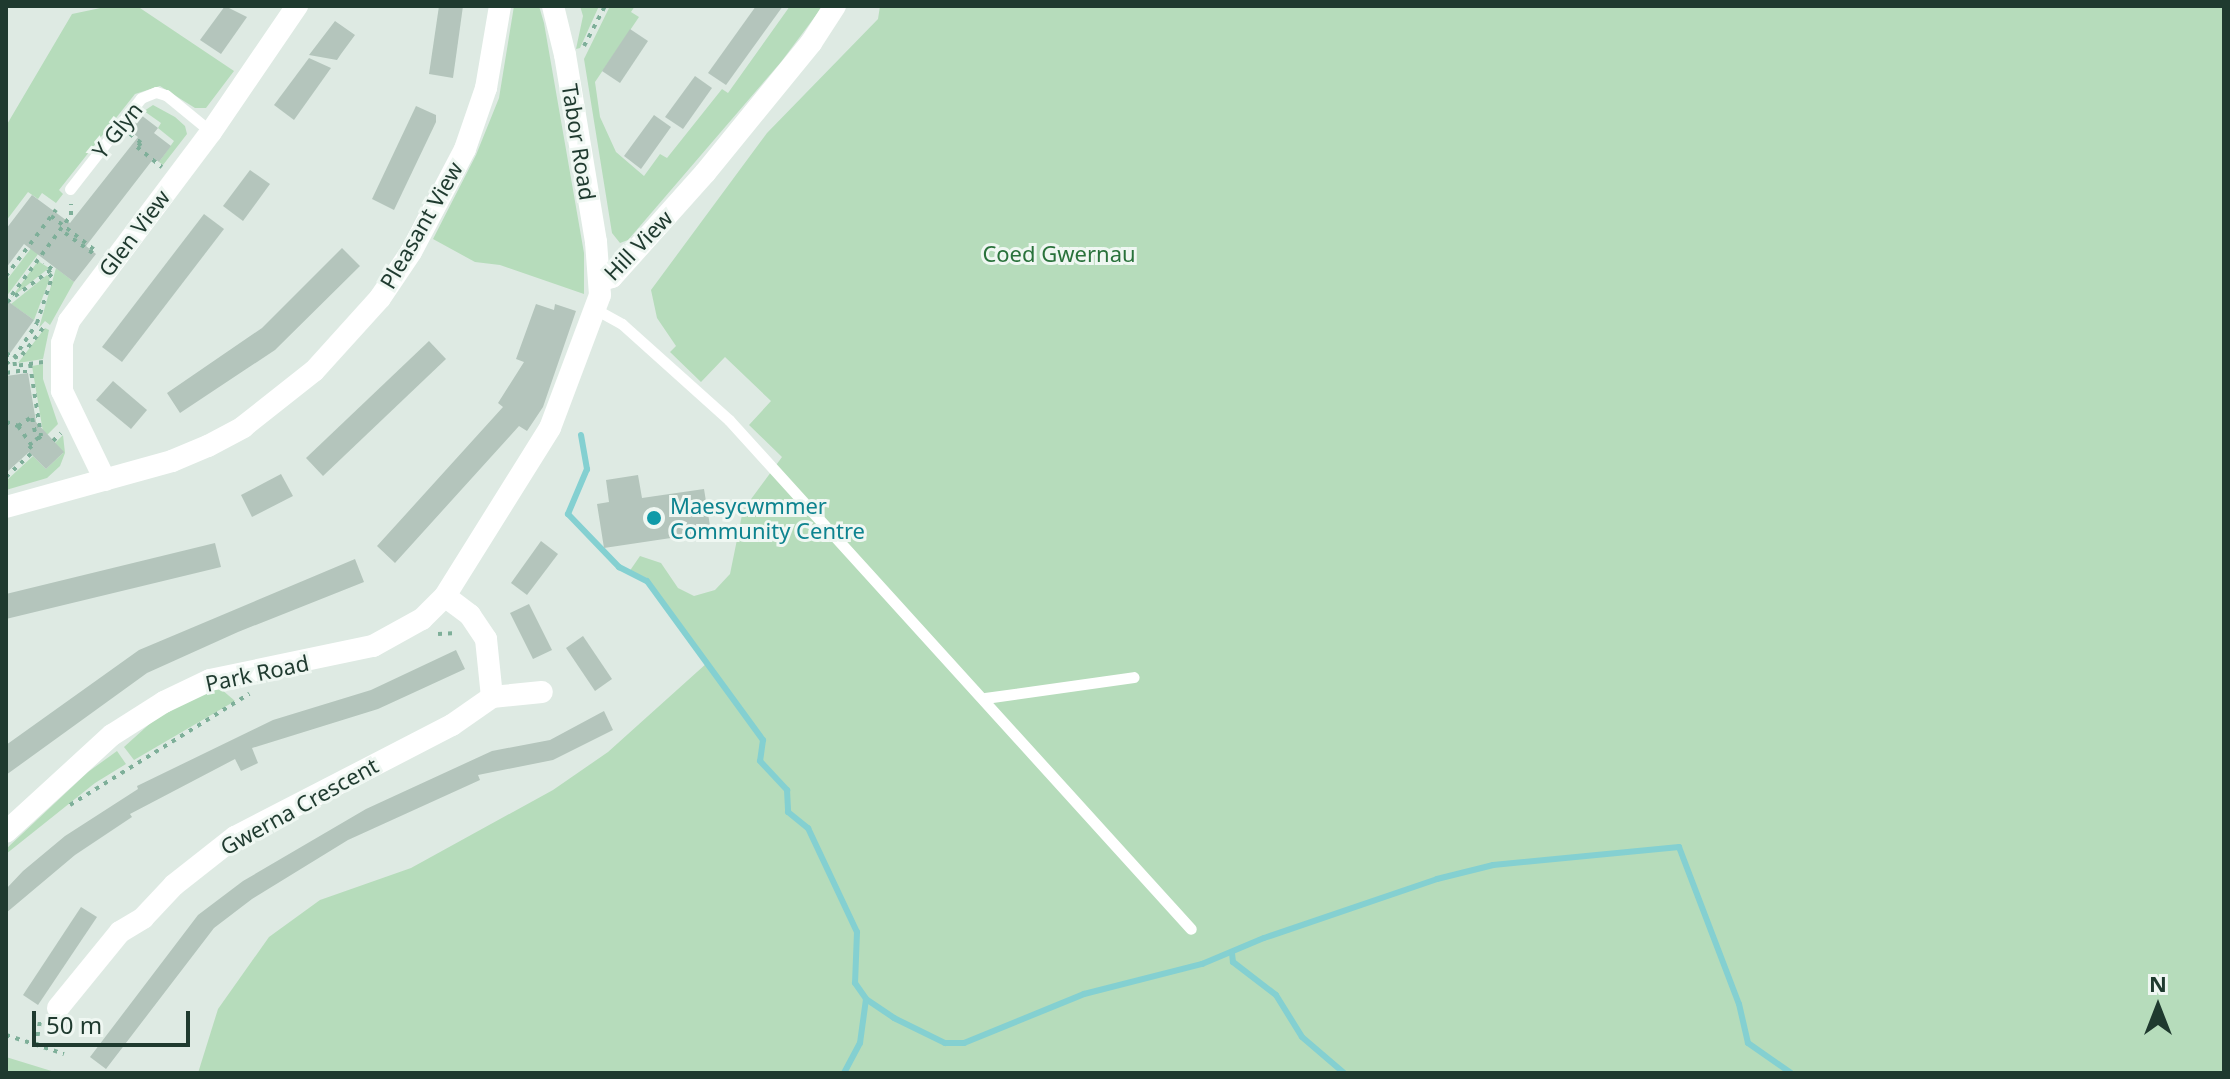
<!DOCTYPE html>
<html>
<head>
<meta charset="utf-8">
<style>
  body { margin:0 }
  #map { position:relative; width:2230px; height:1079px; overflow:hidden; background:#deeae3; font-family:"Noto Sans",sans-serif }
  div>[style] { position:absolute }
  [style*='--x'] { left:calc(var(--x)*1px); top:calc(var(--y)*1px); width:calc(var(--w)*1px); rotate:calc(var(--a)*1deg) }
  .green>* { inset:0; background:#b6dcbb }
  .stream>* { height:6px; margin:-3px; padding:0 3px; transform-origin:3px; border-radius:3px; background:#84d0d1 }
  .building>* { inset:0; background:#b4c5bc }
  .path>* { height:4px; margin-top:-2px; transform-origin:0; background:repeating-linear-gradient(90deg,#7eaf99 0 4px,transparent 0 10px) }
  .lane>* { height:11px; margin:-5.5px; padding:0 5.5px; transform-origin:5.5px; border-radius:5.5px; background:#fff }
  .street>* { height:22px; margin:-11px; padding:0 11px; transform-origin:11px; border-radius:11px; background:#fff }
  .dots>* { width:22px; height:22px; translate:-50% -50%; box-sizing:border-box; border:4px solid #eff7f2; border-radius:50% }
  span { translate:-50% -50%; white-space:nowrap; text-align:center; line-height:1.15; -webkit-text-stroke:6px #eff7f2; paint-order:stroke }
  .street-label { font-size:22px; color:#1f3a2f }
  .park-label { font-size:22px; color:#29723b }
  .culture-label { font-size:22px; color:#0d838f }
  .left { translate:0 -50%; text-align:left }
  .frame { position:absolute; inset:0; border:8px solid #1f3a2f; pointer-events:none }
  .north { position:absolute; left:2118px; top:967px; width:80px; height:80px; -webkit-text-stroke:6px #eff7f2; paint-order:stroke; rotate:0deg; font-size:22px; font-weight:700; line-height:32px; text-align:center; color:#1f3a2f }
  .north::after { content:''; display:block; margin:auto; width:28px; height:36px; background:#1f3a2f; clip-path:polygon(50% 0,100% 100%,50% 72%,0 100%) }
  .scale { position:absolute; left:32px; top:1011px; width:158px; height:36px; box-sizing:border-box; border:4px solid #1f3a2f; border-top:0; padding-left:10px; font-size:24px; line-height:28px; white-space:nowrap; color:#1f3a2f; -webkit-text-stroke:6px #eff7f2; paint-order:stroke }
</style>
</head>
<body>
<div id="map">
  <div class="green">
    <i style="clip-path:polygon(110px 6px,137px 6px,234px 71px,206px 108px,195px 108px,160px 86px,135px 94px,59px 190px,63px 194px,56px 203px,42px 193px,38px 199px,28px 192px,6px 221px,6px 126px,72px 14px)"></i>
    <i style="clip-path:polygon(514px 6px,539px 6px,544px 23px,584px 253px,584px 294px,500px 265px,475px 262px,433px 239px,476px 155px,499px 98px)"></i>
    <i style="clip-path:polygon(580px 6px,599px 6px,580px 48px,576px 49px,583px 16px)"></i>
    <i style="clip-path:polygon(610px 6px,635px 6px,631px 12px,639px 17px,595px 82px,600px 117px,616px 152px,644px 176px,660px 154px,667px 158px,722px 89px,728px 93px,790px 6px,823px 6px,781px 62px,628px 240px,620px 243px,612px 233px,584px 59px)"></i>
    <i style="clip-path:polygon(880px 6px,2224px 6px,2224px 1073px,198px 1073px,218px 1009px,269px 937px,320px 900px,411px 868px,553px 790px,608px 752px,707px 663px,647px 581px,629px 572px,640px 556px,661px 563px,678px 588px,694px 596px,715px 590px,730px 574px,743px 510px,782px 457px,749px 425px,771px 401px,725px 357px,701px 382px,670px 352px,676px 346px,657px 318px,651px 290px,767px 133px,878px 19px)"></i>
    <i style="clip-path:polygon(153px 105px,175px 117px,185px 126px,187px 134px,163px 165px,159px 162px,174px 141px,158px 128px,161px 123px,144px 111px)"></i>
    <i style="clip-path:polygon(52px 221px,59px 226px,6px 297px,6px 281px)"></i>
    <i style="clip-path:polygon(38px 261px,49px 268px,11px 298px)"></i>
    <i style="clip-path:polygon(56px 268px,74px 282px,50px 325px,45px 321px,39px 328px)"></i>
    <i style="clip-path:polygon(47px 275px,50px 278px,34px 320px,11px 304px)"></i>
    <i style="clip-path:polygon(45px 328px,49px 330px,43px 359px,18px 363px)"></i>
    <i style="clip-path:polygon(43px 364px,43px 379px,58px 424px,44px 438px,32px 366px)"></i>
    <i style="clip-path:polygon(63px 435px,65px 453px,60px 466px,47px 478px,6px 490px,6px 481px,33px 456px,46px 469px,63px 453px,55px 443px)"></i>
    <i style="clip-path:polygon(215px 689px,221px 689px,235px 701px,134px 760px,124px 747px,166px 709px)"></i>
    <i style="clip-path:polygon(117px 751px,126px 764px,95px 783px,6px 854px,6px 849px,88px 772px)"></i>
    <i style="clip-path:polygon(6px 1057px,58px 1073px,6px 1073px)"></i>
  </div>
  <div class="stream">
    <i style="--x:581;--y:435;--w:35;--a:80"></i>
    <i style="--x:587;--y:469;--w:49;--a:112.9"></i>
    <i style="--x:568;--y:514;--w:74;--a:46.1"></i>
    <i style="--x:619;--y:567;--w:31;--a:27"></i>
    <i style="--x:647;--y:581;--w:197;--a:53.9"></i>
    <i style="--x:763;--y:740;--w:21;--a:98"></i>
    <i style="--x:760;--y:761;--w:40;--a:47"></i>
    <i style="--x:787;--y:790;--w:22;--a:87"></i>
    <i style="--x:788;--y:812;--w:26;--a:39"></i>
    <i style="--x:808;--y:828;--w:115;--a:64.8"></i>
    <i style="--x:857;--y:932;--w:51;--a:92.2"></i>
    <i style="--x:855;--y:983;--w:19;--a:55"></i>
    <i style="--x:866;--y:999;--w:34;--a:34"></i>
    <i style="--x:894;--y:1018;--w:57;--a:26.1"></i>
    <i style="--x:945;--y:1043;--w:19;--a:0"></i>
    <i style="--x:964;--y:1043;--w:130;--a:-22.2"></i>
    <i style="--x:1084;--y:994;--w:122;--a:-14.3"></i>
    <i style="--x:1202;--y:964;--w:67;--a:-22.8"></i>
    <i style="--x:1264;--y:938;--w:183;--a:-18.8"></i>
    <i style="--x:1437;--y:879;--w:58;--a:-14"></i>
    <i style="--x:1493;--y:865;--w:187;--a:-5.5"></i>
    <i style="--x:1679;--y:847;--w:168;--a:69.1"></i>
    <i style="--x:1739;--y:1004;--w:40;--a:77"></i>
    <i style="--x:1748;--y:1043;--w:52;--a:34.9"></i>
    <i style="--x:1232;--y:953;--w:9;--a:84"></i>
    <i style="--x:1233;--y:962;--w:54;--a:37.5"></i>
    <i style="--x:1276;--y:995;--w:49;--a:58.2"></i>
    <i style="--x:1302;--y:1037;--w:55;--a:40.6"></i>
    <i style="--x:844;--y:1073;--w:34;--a:-62"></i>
    <i style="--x:860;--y:1043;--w:44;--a:-82.2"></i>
  </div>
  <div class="building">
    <i style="clip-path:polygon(225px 6px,247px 17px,221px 54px,200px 40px)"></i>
    <i style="clip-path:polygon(439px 6px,463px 6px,453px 78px,429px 74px)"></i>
    <i style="clip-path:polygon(756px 6px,783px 6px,726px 85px,708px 73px)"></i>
    <i style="clip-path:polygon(335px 21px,355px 35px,341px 54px,337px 60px,309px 55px)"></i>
    <i style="clip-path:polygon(630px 29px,648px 41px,620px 83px,602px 71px)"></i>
    <i style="clip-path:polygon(309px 58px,331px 68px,294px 120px,274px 105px)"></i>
    <i style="clip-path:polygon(695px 76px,712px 88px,683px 129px,665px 117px)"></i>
    <i style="clip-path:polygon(416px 106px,436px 115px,436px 122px,394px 210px,372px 199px)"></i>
    <i style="clip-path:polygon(141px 115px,158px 128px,154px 133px,171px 146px,159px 162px,154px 158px,86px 246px,96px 254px,74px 282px,24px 244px,6px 268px,6px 229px,32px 195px,70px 223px,138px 137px,130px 131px)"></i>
    <i style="clip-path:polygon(654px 115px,671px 127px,641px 169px,624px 156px)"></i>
    <i style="clip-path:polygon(250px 170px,270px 184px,243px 221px,223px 206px)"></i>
    <i style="clip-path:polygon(204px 214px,224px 229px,122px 362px,102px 347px)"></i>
    <i style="clip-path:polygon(342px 248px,360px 266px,275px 350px,180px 413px,167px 393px,262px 328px)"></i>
    <i style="clip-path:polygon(6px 300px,34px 320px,6px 359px)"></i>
    <i style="clip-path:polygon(536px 304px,554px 310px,555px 304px,576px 311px,543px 407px,527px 431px,519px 426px,395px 563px,377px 546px,503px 407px,498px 403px,524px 362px,516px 359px)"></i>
    <i style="clip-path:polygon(429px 341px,446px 359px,323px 476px,306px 458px)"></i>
    <i style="clip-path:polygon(28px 373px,36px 422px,64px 452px,46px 469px,29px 452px,6px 473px,6px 376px)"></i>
    <i style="clip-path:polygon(113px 381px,147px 410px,131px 429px,96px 400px)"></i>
    <i style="clip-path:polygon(281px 474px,293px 496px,252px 517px,241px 495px)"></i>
    <i style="clip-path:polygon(638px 475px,642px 498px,704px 489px,711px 532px,604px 548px,597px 504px,609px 502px,606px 480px)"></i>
    <i style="clip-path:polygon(541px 541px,558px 554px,527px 595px,511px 583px)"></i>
    <i style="clip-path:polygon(215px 543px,221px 567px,6px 619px,6px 594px)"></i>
    <i style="clip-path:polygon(355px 559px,364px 582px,238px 632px,147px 673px,6px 775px,6px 745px,139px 650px)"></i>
    <i style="clip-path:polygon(529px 604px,552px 650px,533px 659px,510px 613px)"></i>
    <i style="clip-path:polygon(583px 636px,612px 679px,595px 691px,566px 648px)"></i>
    <i style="clip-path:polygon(456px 650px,465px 669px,378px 709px,252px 748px,258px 763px,241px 771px,235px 759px,130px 814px,132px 817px,75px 855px,6px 913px,6px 889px,23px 871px,65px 836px,138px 789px,137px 786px,273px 720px,371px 690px)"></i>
    <i style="clip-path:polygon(604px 711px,613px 730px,553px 760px,478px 775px,480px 780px,348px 840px,252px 899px,214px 928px,106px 1069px,90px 1057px,198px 915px,243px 881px,366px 809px,492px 751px,550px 740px)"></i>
    <i style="clip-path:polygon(81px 907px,97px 917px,38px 1005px,23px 995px)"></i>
  </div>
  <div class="path">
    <i style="--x:584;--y:46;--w:45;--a:-62.3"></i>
    <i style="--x:130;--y:134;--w:14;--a:39"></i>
    <i style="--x:141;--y:143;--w:6;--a:135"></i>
    <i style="--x:137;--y:147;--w:32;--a:39"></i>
    <i style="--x:51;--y:216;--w:57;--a:37.9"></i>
    <i style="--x:65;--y:233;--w:37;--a:36"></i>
    <i style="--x:6;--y:276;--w:83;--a:-52.9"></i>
    <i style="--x:7;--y:302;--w:56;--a:-36.3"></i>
    <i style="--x:52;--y:269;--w:10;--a:-143"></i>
    <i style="--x:6;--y:303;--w:109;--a:-53.5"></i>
    <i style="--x:71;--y:215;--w:11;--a:-90"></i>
    <i style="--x:6;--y:353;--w:9;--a:32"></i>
    <i style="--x:14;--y:358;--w:9;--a:-21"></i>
    <i style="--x:22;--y:355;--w:36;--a:-52"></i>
    <i style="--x:43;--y:362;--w:28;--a:172"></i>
    <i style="--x:15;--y:366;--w:8;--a:-97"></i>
    <i style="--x:14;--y:358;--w:42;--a:-56.7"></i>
    <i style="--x:37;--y:323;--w:48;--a:-71.9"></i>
    <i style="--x:52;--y:277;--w:7;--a:-135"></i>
    <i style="--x:6;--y:364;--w:10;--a:-37"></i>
    <i style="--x:30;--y:364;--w:73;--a:81.3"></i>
    <i style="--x:41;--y:436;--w:4;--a:135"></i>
    <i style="--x:6;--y:373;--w:19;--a:-9"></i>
    <i style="--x:25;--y:370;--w:3;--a:90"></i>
    <i style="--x:32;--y:418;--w:19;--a:78"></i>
    <i style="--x:36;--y:437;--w:6;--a:51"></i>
    <i style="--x:6;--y:422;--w:13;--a:18"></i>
    <i style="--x:18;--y:426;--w:17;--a:-33"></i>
    <i style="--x:18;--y:426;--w:24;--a:55"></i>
    <i style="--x:32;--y:446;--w:6;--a:141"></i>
    <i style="--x:53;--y:441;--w:11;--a:-45"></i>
    <i style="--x:6;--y:477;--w:34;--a:-43"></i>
    <i style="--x:438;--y:634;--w:19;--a:-3"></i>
    <i style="--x:70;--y:805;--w:211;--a:-31.8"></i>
    <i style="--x:6;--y:1035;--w:61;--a:18.1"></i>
    <i style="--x:36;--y:1046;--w:26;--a:-81"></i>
  </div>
  <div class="lane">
    <i style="--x:70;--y:189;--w:115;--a:-52"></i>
    <i style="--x:141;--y:98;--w:16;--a:-22"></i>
    <i style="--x:156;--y:92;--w:10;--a:17"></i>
    <i style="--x:166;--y:95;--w:58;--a:39.4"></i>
    <i style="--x:595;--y:309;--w:31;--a:29"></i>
    <i style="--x:622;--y:324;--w:144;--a:41.9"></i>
    <i style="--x:729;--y:420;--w:687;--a:47.77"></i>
    <i style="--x:985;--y:698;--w:150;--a:-8"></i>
  </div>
  <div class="street">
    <i style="--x:601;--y:280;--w:11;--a:-15"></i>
    <i style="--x:612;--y:277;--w:140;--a:-48.2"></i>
    <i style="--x:705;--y:173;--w:168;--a:-50.8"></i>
    <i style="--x:811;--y:43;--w:44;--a:-57"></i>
    <i style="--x:105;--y:480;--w:99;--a:-115.8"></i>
    <i style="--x:62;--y:391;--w:48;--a:-90"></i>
    <i style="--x:62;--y:343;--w:23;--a:-72"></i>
    <i style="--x:69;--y:321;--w:236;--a:-53.1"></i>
    <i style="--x:211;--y:132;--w:153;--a:-55.7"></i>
    <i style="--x:6;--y:507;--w:172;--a:-15.5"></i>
    <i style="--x:172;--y:461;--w:39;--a:-23"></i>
    <i style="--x:208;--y:446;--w:40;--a:-28"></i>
    <i style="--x:243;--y:427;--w:90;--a:-38.3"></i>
    <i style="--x:314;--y:371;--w:98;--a:-47.9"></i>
    <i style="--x:380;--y:298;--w:55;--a:-56"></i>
    <i style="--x:411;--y:252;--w:116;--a:-62.3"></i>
    <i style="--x:465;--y:149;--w:65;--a:-71"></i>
    <i style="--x:486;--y:88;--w:83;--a:-80.3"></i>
    <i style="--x:492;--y:697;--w:50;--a:-5.7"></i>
    <i style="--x:6;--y:832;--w:144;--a:-42.5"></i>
    <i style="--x:112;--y:735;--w:62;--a:-32.4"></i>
    <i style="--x:164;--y:702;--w:51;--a:-25.6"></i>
    <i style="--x:210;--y:680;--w:167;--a:-11.8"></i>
    <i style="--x:373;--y:646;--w:56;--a:-28.9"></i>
    <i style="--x:422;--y:619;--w:33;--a:-45"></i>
    <i style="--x:445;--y:596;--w:198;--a:-58"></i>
    <i style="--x:550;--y:428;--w:142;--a:-69.4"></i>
    <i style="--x:600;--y:295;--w:53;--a:-94.3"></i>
    <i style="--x:596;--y:242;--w:190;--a:-99.4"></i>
    <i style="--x:565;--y:55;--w:50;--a:-103.8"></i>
    <i style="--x:58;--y:1008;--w:98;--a:-50.8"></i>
    <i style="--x:120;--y:932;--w:27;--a:-31"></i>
    <i style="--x:143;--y:918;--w:45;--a:-46.8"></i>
    <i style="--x:174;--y:885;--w:78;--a:-38.2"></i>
    <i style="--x:235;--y:837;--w:244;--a:-27.3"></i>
    <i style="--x:452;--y:725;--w:49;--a:-35"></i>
    <i style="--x:492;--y:697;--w:58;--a:-95.9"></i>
    <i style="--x:486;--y:639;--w:29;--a:-124"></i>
    <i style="--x:470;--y:615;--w:31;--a:-143"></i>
  </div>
  <div class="dots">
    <i style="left:654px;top:518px;background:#0f9aa8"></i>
  </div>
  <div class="street-label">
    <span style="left:117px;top:130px;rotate:-51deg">Y Glyn</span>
    <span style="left:579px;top:142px;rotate:81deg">Tabor Road</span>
    <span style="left:421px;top:225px;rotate:-60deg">Pleasant View</span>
    <span style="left:134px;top:233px;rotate:-53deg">Glen View</span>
    <span style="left:638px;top:245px;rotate:-46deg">Hill View</span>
    <span style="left:257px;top:673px;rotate:-12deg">Park Road</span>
    <span style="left:299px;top:806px;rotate:-29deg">Gwerna Crescent</span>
  </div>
  <div class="park-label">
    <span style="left:1059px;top:254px">Coed Gwernau</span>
  </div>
  <div class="culture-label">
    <span class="left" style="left:670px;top:518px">Maesycwmmer<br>Community Centre</span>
  </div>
  <div class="frame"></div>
  <div class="north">N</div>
  <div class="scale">50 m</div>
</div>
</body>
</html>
